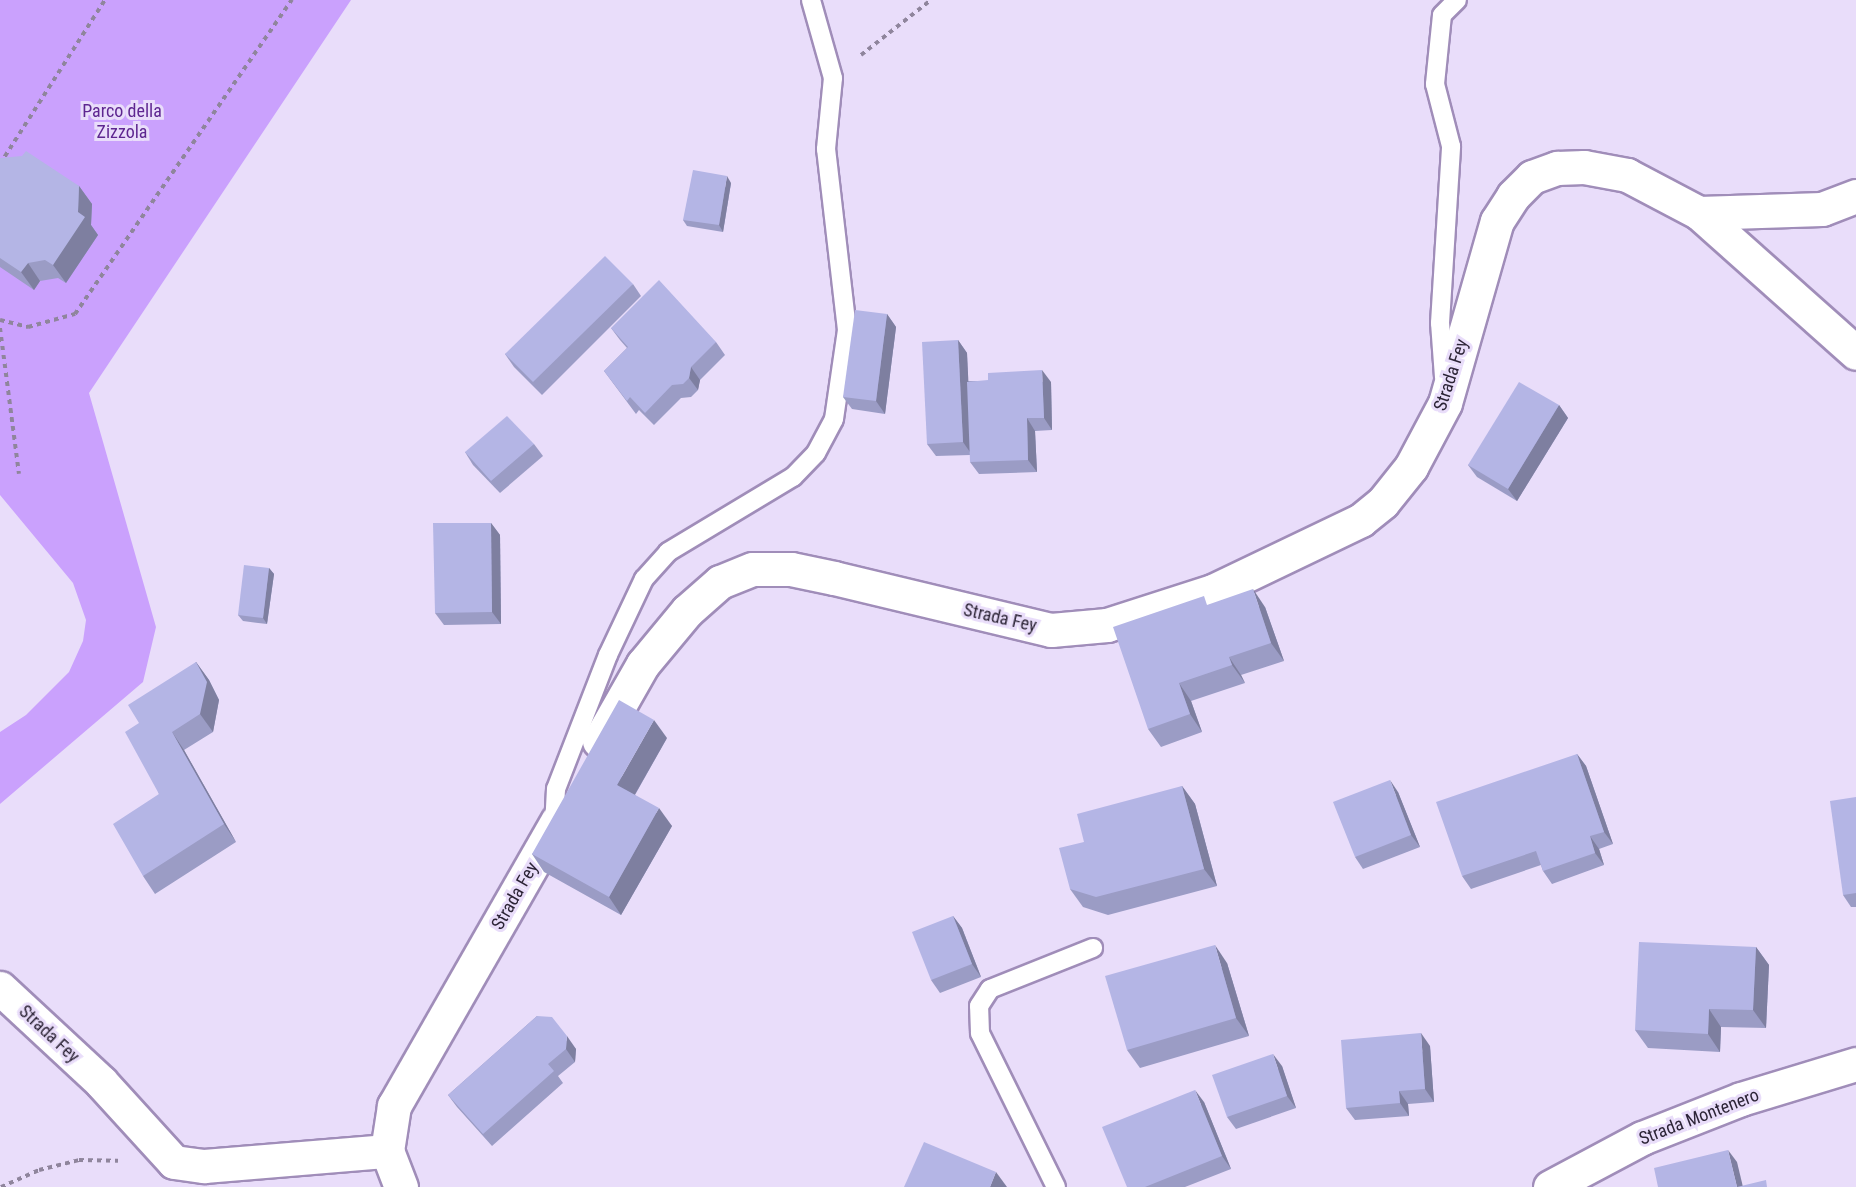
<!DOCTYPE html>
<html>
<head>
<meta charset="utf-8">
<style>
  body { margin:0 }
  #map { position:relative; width:1856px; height:1187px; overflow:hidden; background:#e9ddfa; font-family:"Roboto Condensed",sans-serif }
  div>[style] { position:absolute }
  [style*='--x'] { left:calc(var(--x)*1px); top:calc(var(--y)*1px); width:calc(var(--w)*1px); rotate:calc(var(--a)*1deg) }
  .green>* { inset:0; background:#caa1fd }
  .path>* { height:4px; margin-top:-2px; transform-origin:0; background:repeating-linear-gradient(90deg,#8f859c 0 4.5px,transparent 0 9px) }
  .roads { filter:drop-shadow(2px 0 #a08db9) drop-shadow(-2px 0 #a08db9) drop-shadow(0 2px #a08db9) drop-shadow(0 -2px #a08db9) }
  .service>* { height:18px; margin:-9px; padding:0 9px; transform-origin:9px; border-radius:9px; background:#fff }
  .minor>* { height:33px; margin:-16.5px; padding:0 16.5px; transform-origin:16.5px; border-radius:16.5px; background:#fff }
  .secondary>* { height:33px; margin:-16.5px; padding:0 16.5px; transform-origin:16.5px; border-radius:16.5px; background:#fff }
  .wall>* { inset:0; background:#9b9cc5 }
  .shaded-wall>* { inset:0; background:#7e7fa0 }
  .building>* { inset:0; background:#b4b5e5 }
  span { translate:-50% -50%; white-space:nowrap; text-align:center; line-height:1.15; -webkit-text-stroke:6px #e9ddfa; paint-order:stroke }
  .park-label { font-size:18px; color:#5e2690 }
  .street-label { font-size:18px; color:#2c2436 }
</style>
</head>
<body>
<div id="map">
  <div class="green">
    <i style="clip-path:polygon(0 0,351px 0,89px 393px,156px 627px,143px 682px,0 804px,0 732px,26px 715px,69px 672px,83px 641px,86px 620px,73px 583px,0 495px)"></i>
  </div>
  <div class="path">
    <i style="--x:861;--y:55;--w:89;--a:-38.2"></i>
    <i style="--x:0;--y:164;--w:195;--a:-57.4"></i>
    <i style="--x:0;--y:320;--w:29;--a:14"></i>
    <i style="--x:28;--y:327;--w:49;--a:-15.5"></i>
    <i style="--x:75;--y:314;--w:382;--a:-55.4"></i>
    <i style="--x:0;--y:328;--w:147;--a:82.6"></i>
    <i style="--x:1;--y:1187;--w:42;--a:-24.1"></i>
    <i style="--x:39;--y:1170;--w:41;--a:-14"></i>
    <i style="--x:79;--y:1160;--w:39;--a:1"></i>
  </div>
  <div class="roads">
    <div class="service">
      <i style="--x:1444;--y:377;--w:54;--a:-94.2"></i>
      <i style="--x:1440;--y:323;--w:177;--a:-86.4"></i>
      <i style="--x:1451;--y:146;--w:64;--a:-104.5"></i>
      <i style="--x:1435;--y:84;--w:69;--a:-84.2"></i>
      <i style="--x:1442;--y:15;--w:21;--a:-45"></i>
      <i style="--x:554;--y:827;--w:38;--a:-87"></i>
      <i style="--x:556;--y:789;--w:144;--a:-68.8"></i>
      <i style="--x:608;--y:655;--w:84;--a:-64.7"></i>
      <i style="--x:644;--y:579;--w:36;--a:-48"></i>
      <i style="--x:668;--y:552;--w:146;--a:-31"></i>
      <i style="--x:793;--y:477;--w:33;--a:-46"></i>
      <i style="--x:816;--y:453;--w:38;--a:-62"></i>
      <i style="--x:834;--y:419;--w:90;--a:-81.7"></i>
      <i style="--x:847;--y:330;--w:182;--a:-96.6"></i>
      <i style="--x:826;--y:149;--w:71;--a:-84.4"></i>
      <i style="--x:833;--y:78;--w:81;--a:-105.8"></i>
      <i style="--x:1056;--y:1187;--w:172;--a:-116.3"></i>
      <i style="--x:980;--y:1033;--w:27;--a:-92"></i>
      <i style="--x:979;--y:1006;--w:20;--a:-57"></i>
      <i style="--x:990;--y:989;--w:111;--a:-21.7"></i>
    </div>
    <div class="minor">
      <i style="--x:1699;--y:213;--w:123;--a:-1.9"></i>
      <i style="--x:1822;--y:209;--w:36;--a:-21"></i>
      <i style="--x:599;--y:741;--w:89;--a:-60.3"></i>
      <i style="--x:643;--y:664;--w:69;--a:-50.3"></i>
      <i style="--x:687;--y:611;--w:44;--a:-41.3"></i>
      <i style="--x:720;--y:582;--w:35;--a:-22"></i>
      <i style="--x:753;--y:569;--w:38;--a:0"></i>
      <i style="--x:791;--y:569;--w:44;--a:11.8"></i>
      <i style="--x:834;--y:578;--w:223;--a:13.5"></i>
      <i style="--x:1051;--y:630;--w:56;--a:-5.1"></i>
      <i style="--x:1107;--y:625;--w:111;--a:-17.8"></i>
      <i style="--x:1213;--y:591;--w:164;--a:-25.6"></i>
      <i style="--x:1361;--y:520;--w:28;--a:-39"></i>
      <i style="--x:1383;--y:502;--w:45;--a:-51.3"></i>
      <i style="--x:1411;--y:467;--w:72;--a:-62"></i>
      <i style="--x:1445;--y:403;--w:189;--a:-74.1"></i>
      <i style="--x:1497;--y:221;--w:30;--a:-57"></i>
      <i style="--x:1513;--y:196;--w:27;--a:-45"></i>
      <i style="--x:1532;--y:177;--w:27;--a:-20"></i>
      <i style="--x:1557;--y:168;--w:27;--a:-2"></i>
      <i style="--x:1584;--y:167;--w:44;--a:10.5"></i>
      <i style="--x:1627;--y:175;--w:81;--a:27.8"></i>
      <i style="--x:1699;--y:213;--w:210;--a:41.7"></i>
      <i style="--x:0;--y:988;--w:138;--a:42.9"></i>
      <i style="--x:101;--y:1082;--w:108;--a:47.6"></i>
      <i style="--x:174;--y:1162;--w:30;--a:8"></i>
      <i style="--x:204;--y:1166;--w:184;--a:-4.7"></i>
      <i style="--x:401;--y:1187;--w:39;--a:-111"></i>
      <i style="--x:387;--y:1151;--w:46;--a:-81.2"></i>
      <i style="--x:394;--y:1106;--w:328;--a:-60.2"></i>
    </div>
    <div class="secondary">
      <i style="--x:1550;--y:1187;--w:104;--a:-28"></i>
      <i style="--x:1642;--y:1138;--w:106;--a:-21.5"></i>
      <i style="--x:1741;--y:1099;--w:120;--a:-16.9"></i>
    </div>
  </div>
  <div class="wall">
    <i style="clip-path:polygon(0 158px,79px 186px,92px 204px,91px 225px,98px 235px,66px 283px,58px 278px,40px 281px,34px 290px,0 267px)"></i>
    <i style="clip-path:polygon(731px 183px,723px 232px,687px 226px,683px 220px)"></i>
    <i style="clip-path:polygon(633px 284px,641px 296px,542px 395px,514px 367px,505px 354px)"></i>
    <i style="clip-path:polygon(887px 314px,896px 327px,885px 414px,852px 409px,843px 397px)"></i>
    <i style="clip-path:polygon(611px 328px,716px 342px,725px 355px,700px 380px,698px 390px,691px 397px,681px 398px,654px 425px,639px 410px,636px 414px,604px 371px,627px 348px,620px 340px)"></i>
    <i style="clip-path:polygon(958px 340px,967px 353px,968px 381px,1051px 382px,1052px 430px,1035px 431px,1037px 472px,979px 474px,970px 462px,970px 455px,936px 456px,927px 444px)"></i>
    <i style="clip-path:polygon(1559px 405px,1568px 418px,1517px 501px,1477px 477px,1468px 465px)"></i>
    <i style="clip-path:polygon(534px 444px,543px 456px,500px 493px,473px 465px,465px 452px)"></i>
    <i style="clip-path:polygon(491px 523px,500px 535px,501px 624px,444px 625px,435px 613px)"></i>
    <i style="clip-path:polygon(269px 568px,274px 574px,267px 624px,243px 621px,238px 615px)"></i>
    <i style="clip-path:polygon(1210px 604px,1265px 607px,1284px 661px,1241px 675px,1245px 683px,1191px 701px,1202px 732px,1161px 747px,1148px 729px)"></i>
    <i style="clip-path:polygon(196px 662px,209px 680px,219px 700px,213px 732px,184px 750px,236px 842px,155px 894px,143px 876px,159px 794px,139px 723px)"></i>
    <i style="clip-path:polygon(667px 738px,635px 795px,672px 826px,621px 915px,544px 872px,532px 854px)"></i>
    <i style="clip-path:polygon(1577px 754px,1586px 766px,1613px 844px,1599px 849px,1604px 865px,1552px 884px,1543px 871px,1541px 865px,1471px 889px,1462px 876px)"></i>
    <i style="clip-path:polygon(1182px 786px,1195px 804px,1217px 886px,1108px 915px,1083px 907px,1070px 889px,1084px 842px)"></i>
    <i style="clip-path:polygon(1398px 792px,1420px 847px,1363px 869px,1355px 857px)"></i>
    <i style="clip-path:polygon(1856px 797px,1856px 907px,1851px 907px,1843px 895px)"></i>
    <i style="clip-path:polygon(953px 916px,962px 928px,981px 977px,940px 993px,931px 980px)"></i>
    <i style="clip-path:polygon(1756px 947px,1769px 965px,1766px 1028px,1721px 1027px,1720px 1052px,1648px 1048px,1635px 1030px)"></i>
    <i style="clip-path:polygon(1227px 963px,1249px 1036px,1140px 1068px,1127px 1050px)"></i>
    <i style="clip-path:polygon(537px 1016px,576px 1049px,575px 1062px,558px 1076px,563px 1083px,492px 1146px,457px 1107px,448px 1095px)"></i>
    <i style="clip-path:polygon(1430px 1046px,1434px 1102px,1408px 1104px,1409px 1116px,1355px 1120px,1346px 1108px)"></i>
    <i style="clip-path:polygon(1282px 1066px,1296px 1108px,1236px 1129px,1227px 1117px)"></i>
    <i style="clip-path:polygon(1204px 1102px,1231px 1169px,1185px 1187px,1127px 1187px)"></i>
  </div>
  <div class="shaded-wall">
    <i style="clip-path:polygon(727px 176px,731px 183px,723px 232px,719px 225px)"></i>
    <i style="clip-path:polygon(79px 186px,92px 204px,91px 225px,98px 235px,66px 283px,53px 265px,78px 212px)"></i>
    <i style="clip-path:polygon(28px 263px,40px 281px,34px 290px,21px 272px)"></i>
    <i style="clip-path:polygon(887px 314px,896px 327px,885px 414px,876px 401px)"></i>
    <i style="clip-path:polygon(958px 340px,967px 353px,972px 455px,963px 442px)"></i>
    <i style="clip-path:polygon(691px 367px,700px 380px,698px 390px,689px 378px)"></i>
    <i style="clip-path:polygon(1042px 370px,1051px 382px,1052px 430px,1044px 418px)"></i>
    <i style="clip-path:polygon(1559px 405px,1568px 418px,1517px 501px,1508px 489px)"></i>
    <i style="clip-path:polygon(1027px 418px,1035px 431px,1037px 472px,1028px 460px)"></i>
    <i style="clip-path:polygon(491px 523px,500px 535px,501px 624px,492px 612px)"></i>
    <i style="clip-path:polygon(269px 568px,274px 574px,267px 624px,263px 618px)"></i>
    <i style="clip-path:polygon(1253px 589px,1265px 607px,1284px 661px,1271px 643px)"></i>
    <i style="clip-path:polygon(1229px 657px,1241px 675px,1245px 683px,1232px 665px)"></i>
    <i style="clip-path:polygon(196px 662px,209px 680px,219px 700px,213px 732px,200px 714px)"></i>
    <i style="clip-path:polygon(1179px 683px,1191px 701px,1202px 732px,1190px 714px)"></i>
    <i style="clip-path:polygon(654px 720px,667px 738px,630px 803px,617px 785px)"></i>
    <i style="clip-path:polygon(172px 732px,184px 750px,236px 842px,224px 824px)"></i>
    <i style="clip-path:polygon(1577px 754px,1586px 766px,1613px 844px,1604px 832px)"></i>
    <i style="clip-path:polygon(1390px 780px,1398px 792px,1420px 847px,1411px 835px)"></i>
    <i style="clip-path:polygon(1182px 786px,1195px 804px,1217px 886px,1204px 869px)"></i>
    <i style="clip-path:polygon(659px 808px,672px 826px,621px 915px,609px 897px)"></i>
    <i style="clip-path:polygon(1590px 836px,1599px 849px,1604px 865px,1595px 853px)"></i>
    <i style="clip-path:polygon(953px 916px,962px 928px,981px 977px,972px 964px)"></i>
    <i style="clip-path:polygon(1215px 945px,1227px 963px,1249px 1036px,1236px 1018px)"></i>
    <i style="clip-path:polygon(1756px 947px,1769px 965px,1766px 1028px,1753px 1010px)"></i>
    <i style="clip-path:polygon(1709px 1009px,1721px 1027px,1720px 1052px,1708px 1034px)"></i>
    <i style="clip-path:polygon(1421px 1033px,1430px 1046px,1434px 1102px,1425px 1089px)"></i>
    <i style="clip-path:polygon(567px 1036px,576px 1049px,575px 1062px,566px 1049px)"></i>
    <i style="clip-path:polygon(1273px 1054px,1282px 1066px,1296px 1108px,1287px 1096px)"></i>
    <i style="clip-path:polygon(1195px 1090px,1204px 1102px,1231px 1169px,1222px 1156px)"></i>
    <i style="clip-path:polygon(1399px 1091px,1408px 1104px,1409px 1116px,1400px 1103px)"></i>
    <i style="clip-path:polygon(1728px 1150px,1737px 1162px,1743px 1187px,1737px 1187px)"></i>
    <i style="clip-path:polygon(996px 1172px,1007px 1187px,990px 1187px)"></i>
  </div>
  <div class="building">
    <i style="clip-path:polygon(26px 151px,79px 186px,78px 212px,85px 217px,53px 265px,45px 260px,28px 263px,21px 272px,0 258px,0 158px,22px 156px)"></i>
    <i style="clip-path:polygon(693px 170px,727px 176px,719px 225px,683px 220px)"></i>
    <i style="clip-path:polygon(605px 256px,633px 284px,533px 382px,505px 354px)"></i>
    <i style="clip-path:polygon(659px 280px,716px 342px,691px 367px,689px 378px,683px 384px,672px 385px,645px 413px,630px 397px,627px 401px,604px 371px,628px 347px,611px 328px)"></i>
    <i style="clip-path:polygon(855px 310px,887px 314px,876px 401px,843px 397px)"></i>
    <i style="clip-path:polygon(958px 340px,963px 442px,927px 444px,922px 342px)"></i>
    <i style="clip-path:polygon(1042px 370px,1044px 418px,1027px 418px,1028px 460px,970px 462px,967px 382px,988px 380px,988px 373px)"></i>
    <i style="clip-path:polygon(1519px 382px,1559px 405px,1508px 489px,1468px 465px)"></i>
    <i style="clip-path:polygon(507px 416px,534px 444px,491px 481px,465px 452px)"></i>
    <i style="clip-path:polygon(433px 523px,491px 523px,492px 612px,435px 613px)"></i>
    <i style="clip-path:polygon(244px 565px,269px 568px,263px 618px,238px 615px)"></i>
    <i style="clip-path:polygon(1253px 589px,1271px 643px,1229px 657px,1232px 665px,1179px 683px,1190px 714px,1148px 729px,1113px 627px,1204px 596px,1207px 605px)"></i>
    <i style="clip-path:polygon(196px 662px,207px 682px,200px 714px,172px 732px,224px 824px,143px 876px,113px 824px,159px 794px,125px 732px,139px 723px,128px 705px)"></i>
    <i style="clip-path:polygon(619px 700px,654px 720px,617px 785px,659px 808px,609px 897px,532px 854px)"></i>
    <i style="clip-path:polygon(1577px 754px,1604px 832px,1590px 836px,1595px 853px,1543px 871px,1536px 851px,1462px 876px,1436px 802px)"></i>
    <i style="clip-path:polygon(1390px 780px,1411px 835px,1355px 857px,1333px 802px)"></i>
    <i style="clip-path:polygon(1182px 786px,1204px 869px,1096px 897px,1070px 889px,1059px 848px,1084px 842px,1077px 814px)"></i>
    <i style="clip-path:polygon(1856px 797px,1856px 893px,1843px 895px,1830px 801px)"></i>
    <i style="clip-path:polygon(953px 916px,972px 964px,931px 980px,912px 932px)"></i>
    <i style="clip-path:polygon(1639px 942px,1756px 947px,1753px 1010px,1709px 1009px,1708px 1034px,1635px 1030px)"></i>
    <i style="clip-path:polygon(1215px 945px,1236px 1018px,1127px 1050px,1105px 976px)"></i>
    <i style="clip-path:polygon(537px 1016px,552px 1017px,567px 1036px,566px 1049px,548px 1064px,554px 1071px,483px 1134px,448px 1095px)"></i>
    <i style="clip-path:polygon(1421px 1033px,1425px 1089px,1399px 1091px,1400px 1103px,1346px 1108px,1341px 1040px)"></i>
    <i style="clip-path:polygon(1273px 1054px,1287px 1096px,1227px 1117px,1212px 1075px)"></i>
    <i style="clip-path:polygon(1195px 1090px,1222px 1156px,1145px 1187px,1127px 1187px,1102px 1127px)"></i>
    <i style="clip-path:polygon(924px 1142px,996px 1172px,990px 1187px,904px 1187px)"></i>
    <i style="clip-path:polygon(1728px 1150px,1737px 1187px,1766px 1180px,1767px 1187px,1658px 1187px,1654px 1168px)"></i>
  </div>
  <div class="park-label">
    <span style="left:122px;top:122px">Parco della<br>Zizzola</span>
  </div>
  <div class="street-label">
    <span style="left:1451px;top:375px;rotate:-72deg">Strada Fey</span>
    <span style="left:1000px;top:618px;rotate:13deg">Strada Fey</span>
    <span style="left:515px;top:896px;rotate:-60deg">Strada Fey</span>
    <span style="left:49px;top:1034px;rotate:43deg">Strada Fey</span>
    <span style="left:1699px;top:1117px;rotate:-21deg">Strada Montenero</span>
  </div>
</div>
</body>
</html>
